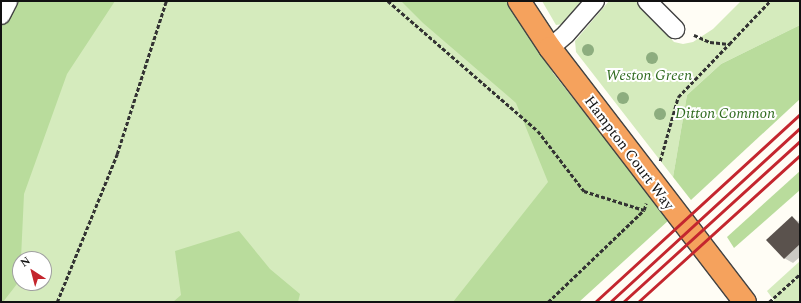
<!DOCTYPE html>
<html>
<head>
<meta charset="utf-8">
<style>
  body { margin:0 }
  #map { position:relative; width:801px; height:303px; overflow:hidden; background:#fffdf5; font-family:Spectral,serif }
  div>[style] { position:absolute }
  [style*='--x'] { left:calc(var(--x)*1px); top:calc(var(--y)*1px); width:calc(var(--w)*1px); rotate:calc(var(--a)*1deg) }
  .green>* { inset:0; background:#d5ebbd }
  .forest>* { inset:0; background:#b9dc9c }
  .shadow>* { inset:0; background:#0003 }
  .building>* { inset:0; background:#5a524d }
  .path>* { height:2.5px; margin-top:-1.25px; transform-origin:0; background:repeating-linear-gradient(90deg,#333 0 4px,transparent 0 6px) }
  .roads { filter:drop-shadow(1px 0 #444) drop-shadow(-1px 0 #444) drop-shadow(0 1px #444) drop-shadow(0 -1px #444) }
  .street>* { height:18px; margin:-9px; padding:0 9px; transform-origin:9px; border-radius:9px; background:#fff }
  .highway>* { height:22px; margin:-11px; padding:0 11px; transform-origin:11px; border-radius:11px; background:#f5a25d }
  .rail>* { height:3px; margin:-1.5px; padding:0 1.5px; transform-origin:1.5px; border-radius:1.5px; background:#c4262e }
  .trees>* { width:12px; height:12px; margin:-6px; border-radius:50%; background:#8dad7f }
  span { translate:-50% -50%; white-space:nowrap; text-align:center; line-height:1.15; -webkit-text-stroke:4px #fff; paint-order:stroke }
  .park-label { font-size:15px; color:#2f6b1f; font-style:italic }
  .street-label { font-size:15px; color:#111 }
  .frame { position:absolute; inset:0; border:2px solid #111; pointer-events:none }
  .north { position:absolute; left:12px; top:251px; width:40px; height:40px; box-sizing:border-box; background:#fff; border:1px solid #a0a0a0; border-radius:50%; rotate:324deg; font-size:11px; font-weight:700; line-height:16px; text-align:center; color:#111 }
  .north::after { content:''; display:block; margin:auto; width:14px; height:18px; background:#c4262e; clip-path:polygon(50% 0,100% 100%,50% 72%,0 100%) }
</style>
</head>
<body>
<div id="map">
  <div class="green">
    <i style="clip-path:polygon(evenodd,1px 1px,508px 1px,553px 73px,570px 302px,1px 302px,1px 1px,20px 259px,44px 259px,44px 283px,20px 283px,20px 259px)"></i>
    <i style="clip-path:polygon(542px 1px,584px 1px,563px 24px,556px 25px)"></i>
    <i style="clip-path:polygon(609px 1px,636px 1px,674px 42px,683px 44px,693px 42px,713px 29px,741px 1px,800px 1px,800px 25px,721px 64px,687px 95px,673px 177px,576px 52px,575px 41px)"></i>
    <i style="clip-path:polygon(800px 261px,800px 302px,775px 302px,767px 291px)"></i>
  </div>
  <div class="forest">
    <i style="clip-path:polygon(1px 1px,115px 1px,67px 74px,24px 194px,20px 280px,3px 302px,1px 302px)"></i>
    <i style="clip-path:polygon(401px 1px,508px 1px,553px 73px,669px 220px,579px 302px,453px 302px,548px 182px,516px 103px,423px 23px)"></i>
    <i style="clip-path:polygon(800px 25px,800px 99px,691px 200px,673px 177px,687px 95px,721px 64px)"></i>
    <i style="clip-path:polygon(800px 171px,800px 190px,734px 248px,727px 237px)"></i>
    <i style="clip-path:polygon(239px 231px,270px 269px,300px 294px,298px 302px,173px 302px,181px 295px,175px 251px)"></i>
  </div>
  <div class="shadow">
    <i style="clip-path:polygon(792px 218px,800px 222px,800px 257px,793px 263px,784px 258px)"></i>
  </div>
  <div class="building">
    <i style="clip-path:polygon(792px 216px,800px 225px,800px 244px,784px 259px,766px 240px)"></i>
  </div>
  <div class="path">
    <i style="--x:388;--y:1;--w:198;--a:40.9"></i>
    <i style="--x:538;--y:131;--w:76;--a:52.5"></i>
    <i style="--x:584;--y:191;--w:63;--a:17.6"></i>
    <i style="--x:694;--y:35;--w:17;--a:24"></i>
    <i style="--x:710;--y:42;--w:19;--a:6"></i>
    <i style="--x:729;--y:44;--w:59;--a:-46.4"></i>
    <i style="--x:660;--y:161;--w:66;--a:-74.3"></i>
    <i style="--x:678;--y:97;--w:74;--a:-46.1"></i>
    <i style="--x:57;--y:302;--w:160;--a:-67.9"></i>
    <i style="--x:117;--y:154;--w:161;--a:-72.2"></i>
    <i style="--x:548;--y:302;--w:133;--a:-43.8"></i>
    <i style="--x:644;--y:210;--w:7;--a:-74"></i>
    <i style="--x:769;--y:302;--w:42;--a:-42.1"></i>
  </div>
  <div class="roads">
    <div class="street">
      <i style="--x:647;--y:1;--w:40;--a:45"></i>
      <i style="--x:1;--y:15;--w:16;--a:-63"></i>
      <i style="--x:550;--y:48;--w:21;--a:-41"></i>
      <i style="--x:566;--y:34;--w:44;--a:-48.7"></i>
    </div>
    <div class="highway">
      <i style="--x:519;--y:1;--w:56;--a:56.6"></i>
      <i style="--x:550;--y:48;--w:320;--a:52.5"></i>
    </div>
  </div>
  <div class="rail">
    <i style="--x:595;--y:302;--w:278;--a:-42.5"></i>
    <i style="--x:610;--y:302;--w:258;--a:-42.5"></i>
    <i style="--x:623;--y:302;--w:239;--a:-42.3"></i>
    <i style="--x:638;--y:302;--w:219;--a:-42.2"></i>
  </div>
  <div class="trees">
    <i style="left:588px;top:50px"></i>
    <i style="left:652px;top:58px"></i>
    <i style="left:623px;top:98px"></i>
    <i style="left:660px;top:114px"></i>
  </div>
  <div class="park-label">
    <span style="left:649px;top:76px">Weston Green</span>
    <span style="left:725px;top:114px">Ditton Common</span>
  </div>
  <div class="street-label">
    <span style="left:629px;top:153px;rotate:53deg">Hampton Court Way</span>
  </div>
  <div class="frame"></div>
  <div class="north">N</div>
</div>
</body>
</html>
